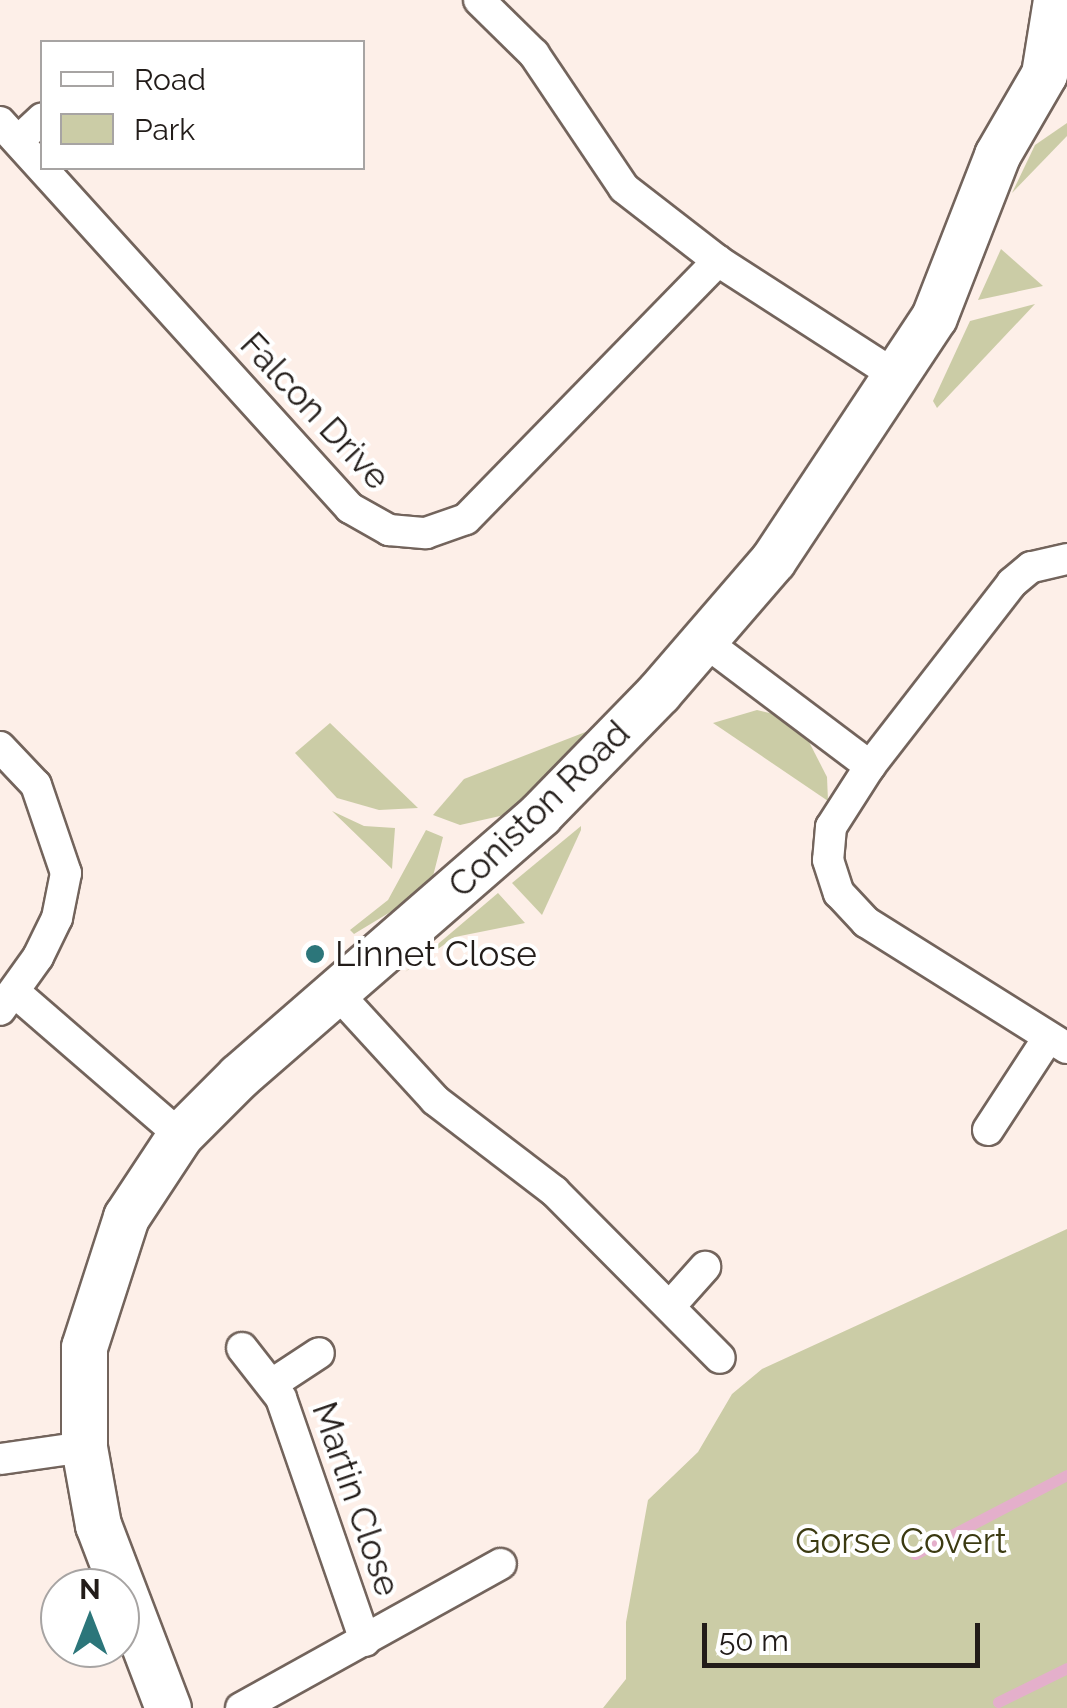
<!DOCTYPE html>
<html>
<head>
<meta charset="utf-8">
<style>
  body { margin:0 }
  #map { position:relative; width:1067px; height:1708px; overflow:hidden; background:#fdefe8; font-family:Raleway,sans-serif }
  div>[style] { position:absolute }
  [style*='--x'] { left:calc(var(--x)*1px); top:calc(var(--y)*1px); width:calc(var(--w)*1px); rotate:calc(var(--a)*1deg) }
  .green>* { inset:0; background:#cbcca6 }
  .stream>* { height:11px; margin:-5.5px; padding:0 5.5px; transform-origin:5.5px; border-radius:5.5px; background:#e4afcb }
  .roads { filter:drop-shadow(2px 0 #73645c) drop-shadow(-2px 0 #73645c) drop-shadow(0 2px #73645c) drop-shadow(0 -2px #73645c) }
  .street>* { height:30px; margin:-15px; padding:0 15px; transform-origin:15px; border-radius:15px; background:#fff }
  .secondary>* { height:45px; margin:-22.5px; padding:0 22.5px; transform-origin:22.5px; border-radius:22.5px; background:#fff }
  .dots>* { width:28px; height:28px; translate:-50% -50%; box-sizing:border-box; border:5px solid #fff; border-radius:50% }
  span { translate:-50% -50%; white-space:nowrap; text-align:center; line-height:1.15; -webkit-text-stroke:8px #fff; paint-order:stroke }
  .street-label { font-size:35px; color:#221c19 }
  .poi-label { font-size:35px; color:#221c19 }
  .left { translate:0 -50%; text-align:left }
  .park-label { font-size:35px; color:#3b3a11 }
  .legend { position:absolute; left:40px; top:40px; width:325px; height:130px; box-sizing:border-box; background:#fff; border:2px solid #a7a4a3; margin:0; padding:12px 18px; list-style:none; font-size:30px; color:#221c19 }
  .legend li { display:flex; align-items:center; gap:20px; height:50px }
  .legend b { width:50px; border:2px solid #a7a4a3 }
  .north { position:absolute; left:40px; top:1568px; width:100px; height:100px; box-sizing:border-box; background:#fff; border:2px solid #a7a4a3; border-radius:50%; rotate:0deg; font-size:28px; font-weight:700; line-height:40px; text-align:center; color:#221c19 }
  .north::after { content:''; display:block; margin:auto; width:35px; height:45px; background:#2c767a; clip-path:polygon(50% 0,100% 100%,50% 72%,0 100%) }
  .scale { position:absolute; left:702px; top:1623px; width:278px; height:45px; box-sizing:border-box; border:5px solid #221c19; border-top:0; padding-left:12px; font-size:30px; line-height:35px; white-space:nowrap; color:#221c19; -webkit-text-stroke:8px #fff; paint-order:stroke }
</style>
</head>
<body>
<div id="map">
  <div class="green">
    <i style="clip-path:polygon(1067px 123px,1067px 136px,1012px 193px,1035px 145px)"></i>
    <i style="clip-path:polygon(1001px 249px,1043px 286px,978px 300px)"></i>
    <i style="clip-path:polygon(1035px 304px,937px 408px,933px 401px,970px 321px)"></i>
    <i style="clip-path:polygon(757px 710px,782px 716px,805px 734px,827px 777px,828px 801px,713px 723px)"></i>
    <i style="clip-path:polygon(330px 723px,418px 808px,379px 810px,337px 798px,295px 753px)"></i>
    <i style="clip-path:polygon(601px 726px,509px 814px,460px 825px,433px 815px,464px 779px)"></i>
    <i style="clip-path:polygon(332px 811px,364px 826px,395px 828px,392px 869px)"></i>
    <i style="clip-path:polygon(581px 826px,581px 830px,542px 915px,512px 883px)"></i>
    <i style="clip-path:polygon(426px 830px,443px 837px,430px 888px,354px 934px,350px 930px,388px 900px)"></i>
    <i style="clip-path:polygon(498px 893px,525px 923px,455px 937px,405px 972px)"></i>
    <i style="clip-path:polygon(1067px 1229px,1067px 1708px,603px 1708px,626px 1679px,626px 1622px,648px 1500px,698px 1452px,732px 1394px,762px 1369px)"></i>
  </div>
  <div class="stream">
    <i style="--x:915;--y:1554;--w:171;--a:-27.5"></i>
    <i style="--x:998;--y:1702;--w:77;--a:-26.2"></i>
  </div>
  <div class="roads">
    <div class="street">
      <i style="--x:479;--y:0;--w:77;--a:44.5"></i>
      <i style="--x:534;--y:54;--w:161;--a:56.1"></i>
      <i style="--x:624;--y:188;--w:119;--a:37.8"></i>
      <i style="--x:718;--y:261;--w:214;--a:32.8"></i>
      <i style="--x:0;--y:122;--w:521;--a:47.8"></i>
      <i style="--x:350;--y:508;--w:45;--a:29.4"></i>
      <i style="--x:389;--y:530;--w:37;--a:5"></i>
      <i style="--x:426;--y:533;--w:42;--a:-19.3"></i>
      <i style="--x:466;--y:519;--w:361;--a:-45.7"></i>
      <i style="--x:18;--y:141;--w:33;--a:-43"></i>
      <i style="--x:1067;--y:559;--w:37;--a:167"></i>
      <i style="--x:1031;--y:567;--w:25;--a:140"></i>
      <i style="--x:1012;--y:583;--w:232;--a:127.8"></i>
      <i style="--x:870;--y:766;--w:72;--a:122.6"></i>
      <i style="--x:831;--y:827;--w:33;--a:95"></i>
      <i style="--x:828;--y:860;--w:35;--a:72"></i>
      <i style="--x:839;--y:893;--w:40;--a:47"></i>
      <i style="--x:866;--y:922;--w:237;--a:32.1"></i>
      <i style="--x:704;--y:641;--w:208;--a:37"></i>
      <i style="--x:0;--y:747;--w:52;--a:46.5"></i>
      <i style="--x:36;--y:785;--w:93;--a:71.2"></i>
      <i style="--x:66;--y:873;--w:46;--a:101.3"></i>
      <i style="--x:57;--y:918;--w:43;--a:116"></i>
      <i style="--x:38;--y:957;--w:65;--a:125.6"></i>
      <i style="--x:17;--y:994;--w:216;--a:40.9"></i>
      <i style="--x:338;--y:994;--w:144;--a:47.5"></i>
      <i style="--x:435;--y:1100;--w:150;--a:37.4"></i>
      <i style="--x:554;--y:1191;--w:235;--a:45.2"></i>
      <i style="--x:988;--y:1130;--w:106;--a:-56.9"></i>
      <i style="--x:672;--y:1304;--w:50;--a:-48.3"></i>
      <i style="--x:242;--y:1348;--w:63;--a:52"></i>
      <i style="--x:281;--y:1398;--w:257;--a:70.9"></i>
      <i style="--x:272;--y:1384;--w:56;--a:-33.4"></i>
      <i style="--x:0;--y:1459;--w:85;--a:-8.1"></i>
      <i style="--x:241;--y:1708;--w:297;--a:-29"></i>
    </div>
    <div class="secondary">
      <i style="--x:168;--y:1708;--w:196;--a:-110.9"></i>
      <i style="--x:98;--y:1525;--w:79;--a:-100.2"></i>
      <i style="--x:84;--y:1447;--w:100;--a:-90"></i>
      <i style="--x:84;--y:1347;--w:137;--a:-72.1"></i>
      <i style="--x:126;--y:1217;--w:98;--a:-56.6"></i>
      <i style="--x:180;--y:1135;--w:83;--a:-45"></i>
      <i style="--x:239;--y:1076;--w:399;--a:-41"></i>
      <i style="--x:540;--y:814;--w:170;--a:-45.7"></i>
      <i style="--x:659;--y:692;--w:174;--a:-49.2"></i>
      <i style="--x:773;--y:560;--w:291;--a:-56.5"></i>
      <i style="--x:934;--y:317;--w:174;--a:-68.7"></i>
      <i style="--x:997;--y:155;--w:94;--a:-59.9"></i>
      <i style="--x:1044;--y:74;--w:75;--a:-80.8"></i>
    </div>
  </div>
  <div class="dots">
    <i style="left:315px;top:954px;background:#2c767a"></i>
  </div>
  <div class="street-label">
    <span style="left:315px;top:411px;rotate:47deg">Falcon Drive</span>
    <span style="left:539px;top:809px;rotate:-44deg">Coniston Road</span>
    <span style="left:356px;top:1499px;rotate:71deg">Martin Close</span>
  </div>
  <div class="poi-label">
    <span class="left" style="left:335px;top:954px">Linnet Close</span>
  </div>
  <div class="park-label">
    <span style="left:901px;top:1541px">Gorse Covert</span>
  </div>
  <ul class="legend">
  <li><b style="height:12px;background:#fff"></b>Road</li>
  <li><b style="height:28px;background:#cbcca6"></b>Park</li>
  </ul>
  <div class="north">N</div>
  <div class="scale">50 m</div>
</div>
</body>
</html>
